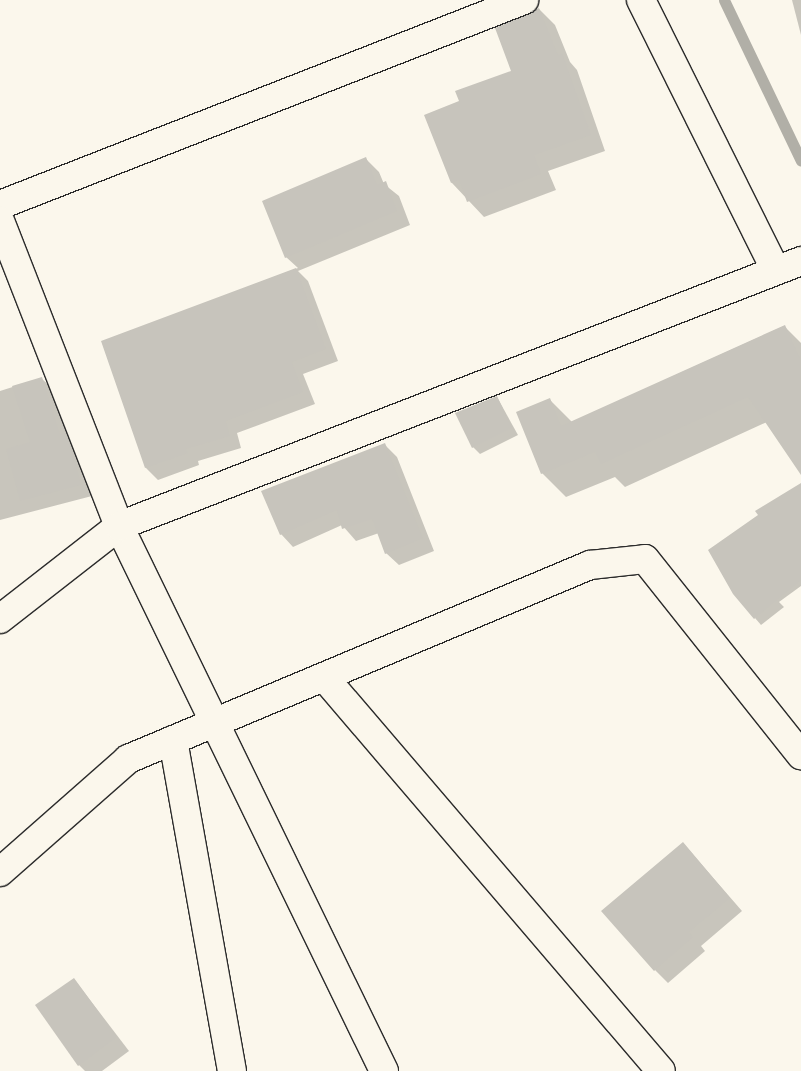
<!DOCTYPE html>
<html>
<head>
<meta charset="utf-8">
<style>
  body { margin:0 }
  #map { position:relative; width:801px; height:1071px; overflow:hidden; background:#fbf7ec; font-family:"Architects Daughter",sans-serif }
  div>[style] { position:absolute }
  [style*='--x'] { left:calc(var(--x)*1px); top:calc(var(--y)*1px); width:calc(var(--w)*1px); rotate:calc(var(--a)*1deg) }
  .shadow>* { inset:0; background:#0003 }
  .stream>* { height:11px; margin:-5.5px; padding:0 5.5px; transform-origin:5.5px; border-radius:5.5px; background:#b1afa7 }
  .building>* { inset:0; background:#c7c4bc }
  .roads { filter:drop-shadow(1px 0 #2b2b2b) drop-shadow(-1px 0 #2b2b2b) drop-shadow(0 1px #2b2b2b) drop-shadow(0 -1px #2b2b2b) }
  .minor>* { height:28px; margin:-14px; padding:0 14px; transform-origin:14px; border-radius:14px; background:#fbf7ec }
  span { translate:-50% -50%; white-space:nowrap; text-align:center; line-height:1.15; -webkit-text-stroke:4px #fbf7ec; paint-order:stroke }
</style>
</head>
<body>
<div id="map">
  <div class="shadow">
    <i style="clip-path:polygon(792px 0,801px 0,801px 35px)"></i>
    <i style="clip-path:polygon(539px 9px,555px 25px,570px 62px,577px 70px,605px 151px,548px 171px,556px 190px,484px 217px,452px 183px,426px 116px,460px 102px,513px 72px)"></i>
    <i style="clip-path:polygon(366px 159px,379px 172px,384px 184px,399px 196px,410px 225px,298px 271px,308px 281px,338px 361px,303px 374px,315px 404px,237px 433px,241px 448px,198px 461px,199px 465px,158px 480px,146px 468px,102px 342px,298px 268px,286px 257px)"></i>
    <i style="clip-path:polygon(784px 326px,801px 343px,801px 469px,767px 422px,625px 487px,615px 477px,566px 497px,542px 473px,550px 400px,572px 422px)"></i>
    <i style="clip-path:polygon(41px 378px,53px 389px,68px 437px,77px 445px,92px 496px,0 520px,0 391px)"></i>
    <i style="clip-path:polygon(497px 397px,518px 435px,480px 454px,473px 447px)"></i>
    <i style="clip-path:polygon(384px 444px,397px 457px,434px 551px,399px 565px,386px 553px,379px 533px,356px 541px,342px 525px,293px 547px,281px 534px)"></i>
    <i style="clip-path:polygon(801px 501px,801px 586px,779px 602px,784px 607px,761px 625px,755px 618px)"></i>
    <i style="clip-path:polygon(683px 843px,742px 911px,701px 946px,705px 951px,668px 983px,655px 970px)"></i>
    <i style="clip-path:polygon(74px 979px,129px 1051px,102px 1071px,85px 1071px,79px 1065px)"></i>
  </div>
  <div class="stream">
    <i style="--x:724;--y:0;--w:178;--a:64.4"></i>
  </div>
  <div class="building">
    <i style="clip-path:polygon(539px 8px,558px 55px,562px 53px,591px 135px,534px 155px,541px 174px,467px 202px,459px 180px,451px 183px,424px 115px,459px 101px,455px 91px,511px 71px,495px 28px)"></i>
    <i style="clip-path:polygon(366px 157px,377px 185px,386px 181px,397px 211px,285px 258px,262px 201px)"></i>
    <i style="clip-path:polygon(296px 268px,326px 349px,292px 362px,303px 392px,226px 421px,230px 436px,186px 449px,188px 453px,145px 468px,101px 341px)"></i>
    <i style="clip-path:polygon(785px 325px,801px 361px,801px 475px,748px 397px,601px 464px,595px 452px,541px 474px,516px 412px,550px 398px,561px 426px)"></i>
    <i style="clip-path:polygon(42px 377px,60px 434px,66px 433px,72px 448px,81px 485px,20px 501px,6px 449px,30px 442px,12px 386px)"></i>
    <i style="clip-path:polygon(497px 396px,512px 428px,472px 448px,455px 413px)"></i>
    <i style="clip-path:polygon(385px 443px,423px 538px,385px 554px,372px 519px,342px 529px,337px 510px,280px 535px,261px 491px)"></i>
    <i style="clip-path:polygon(801px 483px,801px 580px,754px 619px,733px 594px,708px 550px,758px 515px,755px 511px)"></i>
    <i style="clip-path:polygon(683px 842px,730px 898px,689px 932px,693px 937px,654px 971px,601px 911px)"></i>
    <i style="clip-path:polygon(74px 978px,117px 1037px,78px 1066px,35px 1005px)"></i>
  </div>
  <div class="roads">
    <div class="minor">
      <i style="--x:641;--y:0;--w:301;--a:63.5"></i>
      <i style="--x:0;--y:205;--w:563;--a:-21.37"></i>
      <i style="--x:0;--y:221;--w:327;--a:68.7"></i>
      <i style="--x:119;--y:526;--w:606;--a:64.07"></i>
      <i style="--x:0;--y:619;--w:151;--a:-38"></i>
      <i style="--x:119;--y:526;--w:732;--a:-21.23"></i>
      <i style="--x:324;--y:677;--w:518;--a:49.46"></i>
      <i style="--x:173;--y:740;--w:336;--a:79.9"></i>
      <i style="--x:0;--y:872;--w:171;--a:-41.4"></i>
      <i style="--x:128;--y:759;--w:501;--a:-22.78"></i>
      <i style="--x:590;--y:565;--w:55;--a:-6.2"></i>
      <i style="--x:645;--y:559;--w:251;--a:51.5"></i>
    </div>
  </div>
</div>
</body>
</html>
